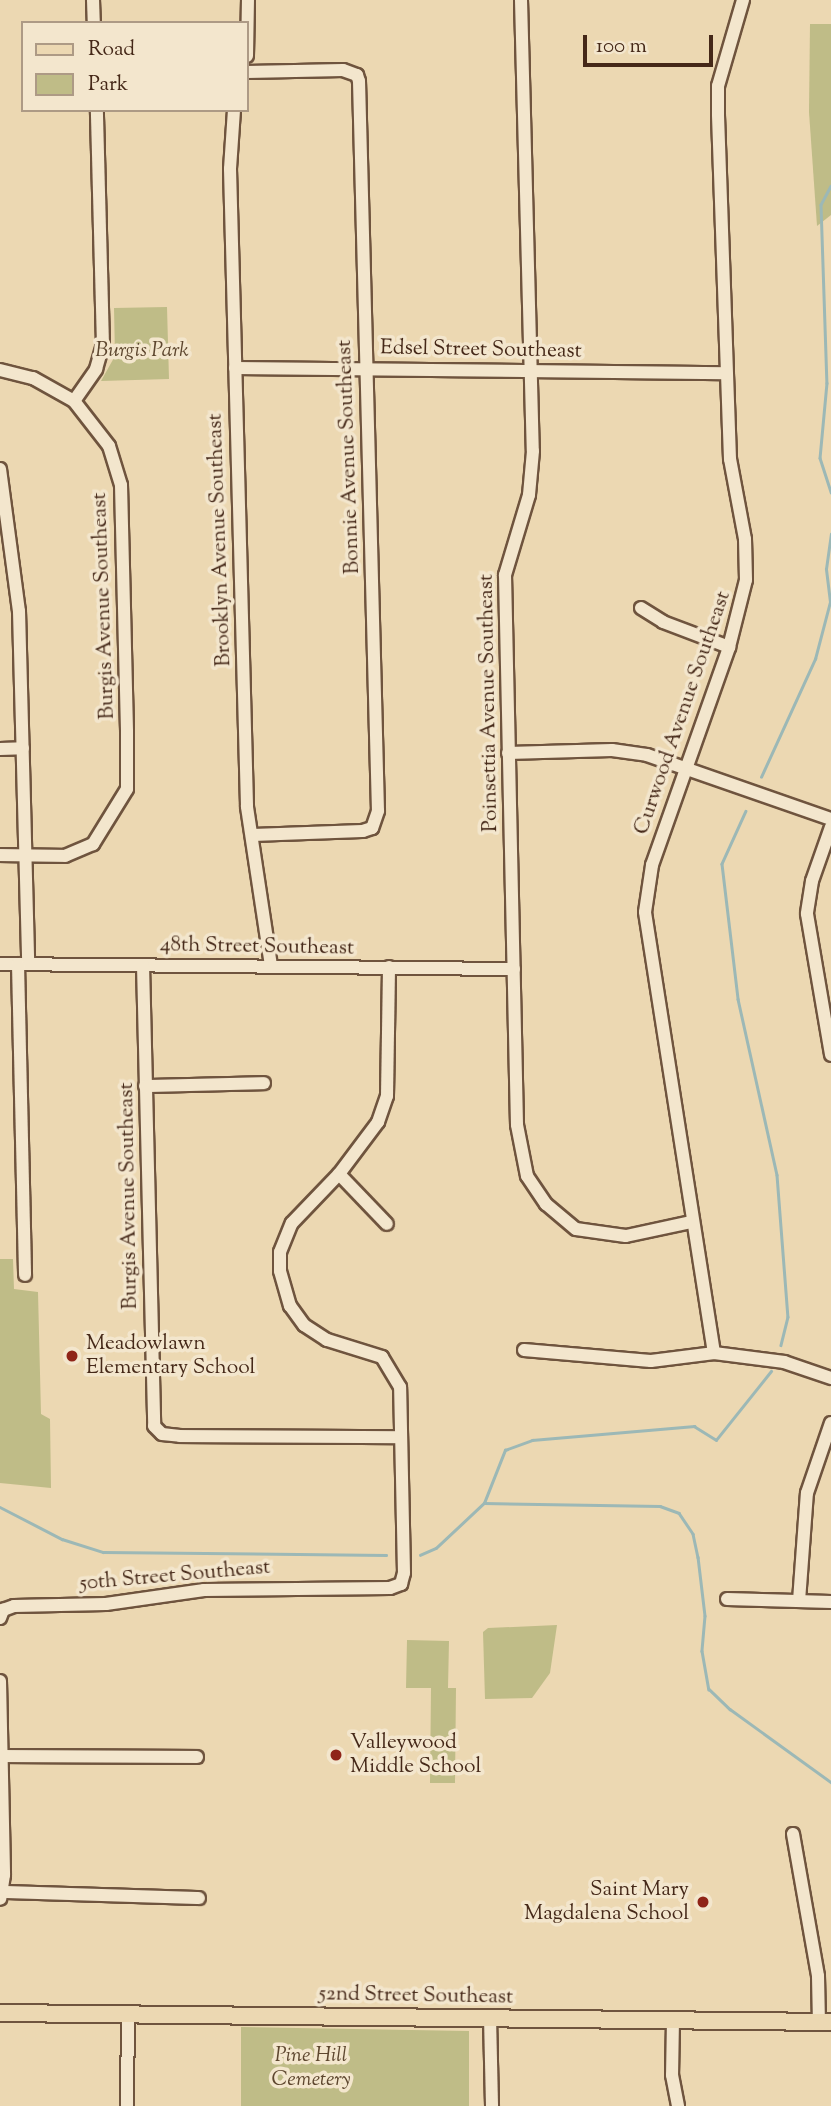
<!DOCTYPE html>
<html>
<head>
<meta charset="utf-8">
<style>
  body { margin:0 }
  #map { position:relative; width:831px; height:2106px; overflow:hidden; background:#ecd8b2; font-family:"Sorts Mill Goudy",serif }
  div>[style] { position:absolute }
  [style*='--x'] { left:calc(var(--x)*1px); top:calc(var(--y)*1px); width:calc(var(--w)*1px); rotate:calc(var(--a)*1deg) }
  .green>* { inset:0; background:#bfbc87 }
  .stream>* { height:2.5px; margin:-1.25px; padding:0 1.25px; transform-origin:1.25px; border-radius:1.25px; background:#9cb8b6 }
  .roads { filter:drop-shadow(2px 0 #6f543e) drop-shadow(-2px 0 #6f543e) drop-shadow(0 2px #6f543e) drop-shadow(0 -2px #6f543e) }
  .minor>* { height:12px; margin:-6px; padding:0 6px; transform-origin:6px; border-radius:6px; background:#f3e6cd }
  .major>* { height:16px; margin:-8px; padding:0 8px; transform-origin:8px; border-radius:8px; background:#ecd8b2 }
  .dots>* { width:19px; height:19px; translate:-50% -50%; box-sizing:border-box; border:4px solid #f3e6cd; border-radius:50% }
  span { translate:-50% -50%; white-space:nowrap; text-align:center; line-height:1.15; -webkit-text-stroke:7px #f3e6cd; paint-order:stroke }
  .street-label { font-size:21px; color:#452818 }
  .park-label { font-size:21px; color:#5d462e; font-style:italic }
  .poi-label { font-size:21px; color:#452818 }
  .left { translate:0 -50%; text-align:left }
  .right { translate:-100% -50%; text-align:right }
  .legend { position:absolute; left:21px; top:21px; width:228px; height:91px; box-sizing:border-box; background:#f3e6cd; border:2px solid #ad9a85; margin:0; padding:9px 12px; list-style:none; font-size:21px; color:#452818 }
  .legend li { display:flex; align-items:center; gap:14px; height:35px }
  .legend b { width:35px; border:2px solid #ad9a85 }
  .scale { position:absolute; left:583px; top:35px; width:130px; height:32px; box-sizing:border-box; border:4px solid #452818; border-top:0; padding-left:9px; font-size:21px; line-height:24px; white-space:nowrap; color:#452818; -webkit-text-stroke:5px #f3e6cd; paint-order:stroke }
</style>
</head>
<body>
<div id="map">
  <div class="green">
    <i style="clip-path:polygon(810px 24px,831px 24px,831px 215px,817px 226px,809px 112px)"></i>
    <i style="clip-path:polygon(167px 307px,169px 379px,101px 381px,115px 356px,114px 308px)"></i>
    <i style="clip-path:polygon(0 1259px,13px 1259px,14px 1289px,38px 1292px,41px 1414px,50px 1419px,51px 1488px,0 1483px)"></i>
    <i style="clip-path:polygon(557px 1625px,550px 1673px,532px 1698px,485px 1699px,483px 1632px,488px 1628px)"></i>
    <i style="clip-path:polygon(407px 1640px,449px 1641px,448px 1688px,456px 1688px,455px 1783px,430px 1783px,431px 1688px,406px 1688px)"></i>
    <i style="clip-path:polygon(241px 2027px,469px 2031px,469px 2106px,241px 2106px)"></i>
  </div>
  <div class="stream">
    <i style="--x:831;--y:186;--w:21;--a:118"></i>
    <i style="--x:821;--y:205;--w:178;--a:88.1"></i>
    <i style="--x:827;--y:383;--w:75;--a:95.3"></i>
    <i style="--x:820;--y:458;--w:36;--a:72"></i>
    <i style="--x:761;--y:777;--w:130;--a:-65.4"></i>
    <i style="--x:815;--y:659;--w:59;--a:-75.3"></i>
    <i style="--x:830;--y:602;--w:33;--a:-97"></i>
    <i style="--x:826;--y:569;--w:35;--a:-82"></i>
    <i style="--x:746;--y:811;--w:58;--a:114.4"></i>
    <i style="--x:722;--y:864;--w:136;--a:83.2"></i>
    <i style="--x:738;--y:999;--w:180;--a:77.5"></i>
    <i style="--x:777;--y:1175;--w:142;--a:85.6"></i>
    <i style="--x:788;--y:1317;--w:29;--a:104"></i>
    <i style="--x:484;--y:1503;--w:176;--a:1"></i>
    <i style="--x:660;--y:1506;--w:20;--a:20"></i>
    <i style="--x:679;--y:1513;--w:25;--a:56"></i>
    <i style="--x:693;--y:1534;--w:24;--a:78"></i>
    <i style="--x:698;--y:1557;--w:59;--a:83.2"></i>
    <i style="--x:705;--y:1616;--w:35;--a:95"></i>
    <i style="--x:702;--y:1651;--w:39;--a:80"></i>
    <i style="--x:709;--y:1689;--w:29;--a:44"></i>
    <i style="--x:730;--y:1709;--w:125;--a:35.9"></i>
    <i style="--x:0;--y:1507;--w:70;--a:27.3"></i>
    <i style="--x:62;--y:1539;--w:43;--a:17.6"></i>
    <i style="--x:103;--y:1552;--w:283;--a:0.6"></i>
    <i style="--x:420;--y:1555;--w:17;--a:-24"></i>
    <i style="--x:436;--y:1548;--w:66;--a:-43.2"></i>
    <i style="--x:484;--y:1503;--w:57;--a:-68.4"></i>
    <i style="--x:505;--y:1450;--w:29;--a:-20"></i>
    <i style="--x:532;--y:1440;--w:163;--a:-4.9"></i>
    <i style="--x:694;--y:1426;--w:26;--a:32"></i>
    <i style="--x:716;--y:1440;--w:88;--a:-51.4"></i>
  </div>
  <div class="roads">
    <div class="minor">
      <i style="--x:93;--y:0;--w:23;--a:88"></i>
      <i style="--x:521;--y:0;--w:451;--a:88.5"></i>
      <i style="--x:533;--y:451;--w:44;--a:95.2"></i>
      <i style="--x:529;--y:495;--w:84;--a:106.7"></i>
      <i style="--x:505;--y:575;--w:550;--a:88.75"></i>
      <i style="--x:517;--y:1125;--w:52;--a:78.9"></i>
      <i style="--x:527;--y:1176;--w:34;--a:56"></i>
      <i style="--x:546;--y:1204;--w:39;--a:40"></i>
      <i style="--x:576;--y:1229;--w:50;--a:8"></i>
      <i style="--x:626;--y:1236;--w:66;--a:-12.2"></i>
      <i style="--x:247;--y:56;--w:56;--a:-89"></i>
      <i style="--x:247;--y:72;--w:96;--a:-1.2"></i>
      <i style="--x:343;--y:70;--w:15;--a:20"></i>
      <i style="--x:357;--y:75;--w:6;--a:72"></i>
      <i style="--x:359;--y:81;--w:730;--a:88.51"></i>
      <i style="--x:378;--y:811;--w:18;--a:109"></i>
      <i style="--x:372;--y:828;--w:9;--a:162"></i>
      <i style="--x:363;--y:831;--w:111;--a:177.9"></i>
      <i style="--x:234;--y:110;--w:59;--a:93.9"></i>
      <i style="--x:230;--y:169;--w:638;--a:88.47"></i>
      <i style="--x:247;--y:807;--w:161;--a:81.4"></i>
      <i style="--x:235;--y:368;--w:491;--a:0.6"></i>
      <i style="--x:0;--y:370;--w:34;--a:14"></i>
      <i style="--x:33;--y:378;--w:47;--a:29.3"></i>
      <i style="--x:74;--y:401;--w:57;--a:52.1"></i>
      <i style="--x:109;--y:446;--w:41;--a:72.9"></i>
      <i style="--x:121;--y:485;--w:247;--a:88.6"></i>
      <i style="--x:127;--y:732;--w:57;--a:90"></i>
      <i style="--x:127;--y:789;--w:65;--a:121.7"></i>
      <i style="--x:93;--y:844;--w:30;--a:157"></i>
      <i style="--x:65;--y:856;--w:65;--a:-179.1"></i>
      <i style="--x:74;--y:401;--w:39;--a:-55"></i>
      <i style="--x:96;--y:369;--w:25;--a:-74"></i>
      <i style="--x:103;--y:345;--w:235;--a:-91.5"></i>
      <i style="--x:0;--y:469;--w:143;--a:82.4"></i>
      <i style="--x:19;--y:611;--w:352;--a:88.5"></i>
      <i style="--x:641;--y:608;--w:26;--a:32"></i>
      <i style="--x:663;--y:622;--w:71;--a:20.7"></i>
      <i style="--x:0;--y:749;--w:23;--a:-2"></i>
      <i style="--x:508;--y:753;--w:104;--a:-1.7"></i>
      <i style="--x:612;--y:750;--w:35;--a:8"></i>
      <i style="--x:647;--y:755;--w:195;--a:19.2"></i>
      <i style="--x:831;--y:827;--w:57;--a:109.4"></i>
      <i style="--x:812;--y:881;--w:33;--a:99"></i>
      <i style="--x:807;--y:914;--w:143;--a:80.3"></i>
      <i style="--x:0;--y:964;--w:514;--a:0.56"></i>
      <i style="--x:18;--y:964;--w:311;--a:88.7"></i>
      <i style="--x:143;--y:965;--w:461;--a:88.6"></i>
      <i style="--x:154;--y:1426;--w:11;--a:45"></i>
      <i style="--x:162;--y:1434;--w:18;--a:6"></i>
      <i style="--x:180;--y:1436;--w:221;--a:0.3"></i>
      <i style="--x:145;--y:1086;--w:119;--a:-1.4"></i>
      <i style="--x:339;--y:1174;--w:69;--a:46.2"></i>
      <i style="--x:524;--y:1350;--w:127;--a:5"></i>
      <i style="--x:651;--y:1361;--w:64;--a:-7.2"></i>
      <i style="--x:714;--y:1353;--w:71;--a:7.3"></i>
      <i style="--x:784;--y:1362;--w:50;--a:18.8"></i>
      <i style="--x:714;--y:1353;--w:446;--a:-98.9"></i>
      <i style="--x:645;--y:912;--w:48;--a:-81.5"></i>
      <i style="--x:652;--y:865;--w:231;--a:-70.5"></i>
      <i style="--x:729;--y:647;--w:69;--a:-75.8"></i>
      <i style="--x:746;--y:580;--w:41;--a:-91.4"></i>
      <i style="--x:745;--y:539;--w:81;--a:-100.6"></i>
      <i style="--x:730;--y:459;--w:345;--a:-92"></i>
      <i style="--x:718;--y:114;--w:28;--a:-90"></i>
      <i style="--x:718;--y:86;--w:90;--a:-73.8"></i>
      <i style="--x:727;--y:1599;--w:104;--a:1.7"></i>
      <i style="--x:799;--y:1601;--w:108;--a:-85.8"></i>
      <i style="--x:807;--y:1493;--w:74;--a:-71.1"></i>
      <i style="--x:0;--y:1618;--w:9;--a:-69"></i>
      <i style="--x:3;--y:1610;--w:12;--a:-20"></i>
      <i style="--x:14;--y:1606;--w:92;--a:-1.2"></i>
      <i style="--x:106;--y:1604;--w:99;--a:-8.1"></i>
      <i style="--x:204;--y:1590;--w:186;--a:-0.6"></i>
      <i style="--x:390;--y:1588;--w:12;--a:-20"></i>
      <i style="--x:401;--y:1584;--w:11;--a:-75"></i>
      <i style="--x:404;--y:1573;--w:186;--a:-91.2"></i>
      <i style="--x:400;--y:1387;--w:35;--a:-121"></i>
      <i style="--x:382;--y:1357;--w:58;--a:-162.8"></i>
      <i style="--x:327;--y:1340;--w:27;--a:-147"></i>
      <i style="--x:304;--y:1325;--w:24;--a:-126"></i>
      <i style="--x:290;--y:1306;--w:36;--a:-106"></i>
      <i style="--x:280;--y:1271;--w:19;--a:-90"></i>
      <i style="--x:280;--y:1252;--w:31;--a:-68"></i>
      <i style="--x:292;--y:1223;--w:68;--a:-46.2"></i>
      <i style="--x:339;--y:1174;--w:65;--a:-53.1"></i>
      <i style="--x:378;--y:1122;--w:28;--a:-71"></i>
      <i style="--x:387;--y:1096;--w:129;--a:-89.1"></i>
      <i style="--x:0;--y:1681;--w:194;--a:88.8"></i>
      <i style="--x:4;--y:1875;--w:24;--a:99"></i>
      <i style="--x:2;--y:1756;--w:195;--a:0.3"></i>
      <i style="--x:793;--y:1834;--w:144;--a:80"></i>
      <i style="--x:818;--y:1976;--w:46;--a:88.8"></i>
      <i style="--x:3;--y:1892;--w:196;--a:1.8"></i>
      <i style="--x:490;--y:2017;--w:89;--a:88.7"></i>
      <i style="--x:673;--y:2020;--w:55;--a:91"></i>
      <i style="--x:672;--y:2075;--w:32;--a:79"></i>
      <i style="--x:127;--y:2106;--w:91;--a:-89.4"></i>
    </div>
    <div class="major">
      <i style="--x:0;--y:2013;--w:831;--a:0.62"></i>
    </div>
  </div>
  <div class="dots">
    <i style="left:72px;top:1356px;background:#8f2418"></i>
    <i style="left:336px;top:1755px;background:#8f2418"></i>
    <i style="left:703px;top:1902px;background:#8f2418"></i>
  </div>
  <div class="street-label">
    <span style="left:481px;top:350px;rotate:1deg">Edsel Street Southeast</span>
    <span style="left:349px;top:457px;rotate:-92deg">Bonnie Avenue Southeast</span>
    <span style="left:220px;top:540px;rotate:-92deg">Brooklyn Avenue Southeast</span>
    <span style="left:104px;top:606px;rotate:-92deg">Burgis Avenue Southeast</span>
    <span style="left:489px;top:703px;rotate:-91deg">Poinsettia Avenue Southeast</span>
    <span style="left:683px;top:713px;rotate:-71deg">Curwood Avenue Southeast</span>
    <span style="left:257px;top:947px;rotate:1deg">48th Street Southeast</span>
    <span style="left:129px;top:1196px;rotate:-91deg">Burgis Avenue Southeast</span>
    <span style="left:175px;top:1576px;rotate:-5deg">50th Street Southeast</span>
    <span style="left:416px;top:1996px;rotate:1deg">52nd Street Southeast</span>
  </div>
  <div class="park-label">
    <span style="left:142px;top:351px">Burgis Park</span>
    <span style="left:311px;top:2068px">Pine Hill<br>Cemetery</span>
  </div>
  <div class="poi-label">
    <span class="left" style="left:86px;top:1356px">Meadowlawn<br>Elementary School</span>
    <span class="left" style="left:350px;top:1755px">Valleywood<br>Middle School</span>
    <span class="right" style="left:689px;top:1902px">Saint Mary<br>Magdalena School</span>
  </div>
  <ul class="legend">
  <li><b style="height:9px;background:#ecd8b2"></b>Road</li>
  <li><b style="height:19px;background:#bfbc87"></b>Park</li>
  </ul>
  <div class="scale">100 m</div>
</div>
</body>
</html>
